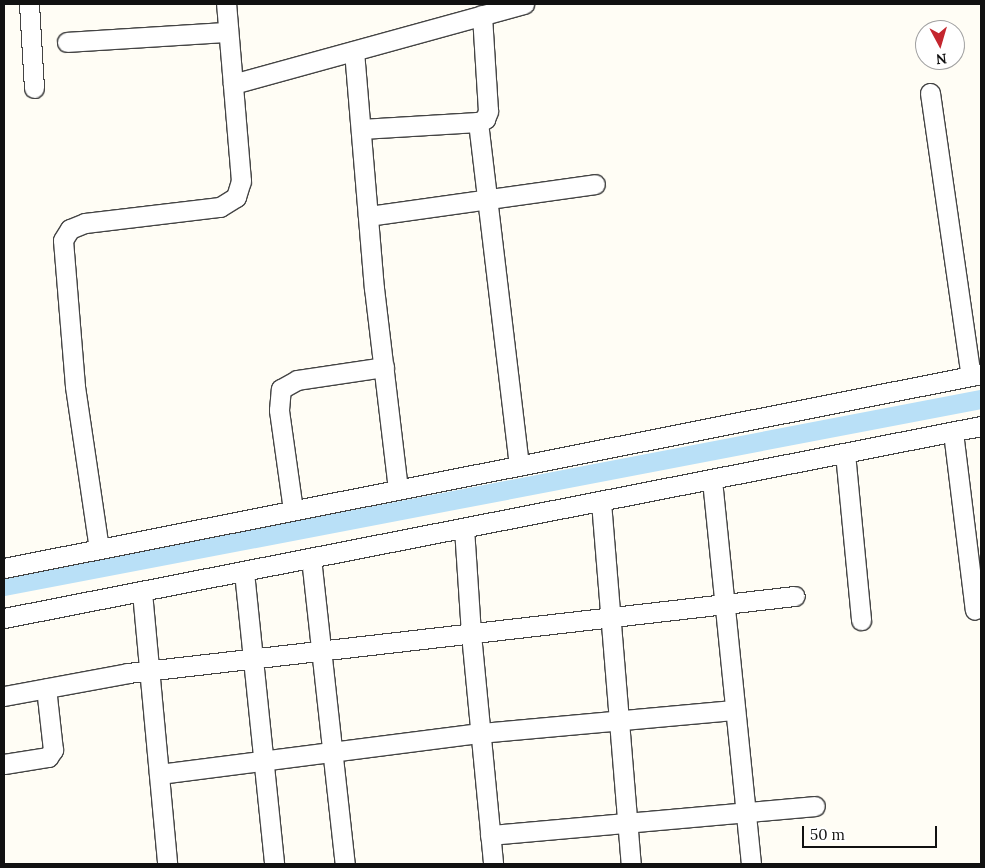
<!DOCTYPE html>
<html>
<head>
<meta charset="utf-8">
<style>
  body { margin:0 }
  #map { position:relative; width:985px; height:868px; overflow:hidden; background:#fffdf5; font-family:Lora,serif }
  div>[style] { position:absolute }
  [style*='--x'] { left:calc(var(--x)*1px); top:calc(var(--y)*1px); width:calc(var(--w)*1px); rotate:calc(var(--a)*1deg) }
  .canal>* { height:19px; margin:-9.5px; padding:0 9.5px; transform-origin:9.5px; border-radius:9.5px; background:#b9e0f7 }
  .roads { filter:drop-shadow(1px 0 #444) drop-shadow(-1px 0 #444) drop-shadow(0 1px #444) drop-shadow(0 -1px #444) }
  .street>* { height:19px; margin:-9.5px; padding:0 9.5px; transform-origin:9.5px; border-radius:9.5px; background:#fff }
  span { translate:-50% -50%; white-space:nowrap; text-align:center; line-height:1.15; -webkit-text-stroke:5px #fff; paint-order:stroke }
  .frame { position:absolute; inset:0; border:5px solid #111; pointer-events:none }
  .north { position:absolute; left:915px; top:20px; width:50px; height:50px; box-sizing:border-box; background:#fff; border:1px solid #a0a0a0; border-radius:50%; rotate:174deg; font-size:14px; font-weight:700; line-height:20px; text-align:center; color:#111 }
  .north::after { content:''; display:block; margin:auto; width:18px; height:22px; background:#c4262e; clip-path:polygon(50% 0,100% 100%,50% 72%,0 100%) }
  .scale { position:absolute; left:802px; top:826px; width:135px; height:22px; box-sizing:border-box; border:2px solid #111; border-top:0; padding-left:6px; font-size:15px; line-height:18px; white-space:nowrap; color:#111; -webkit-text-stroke:4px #fff; paint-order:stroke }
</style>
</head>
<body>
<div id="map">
  <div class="canal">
    <i style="--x:4;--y:586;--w:995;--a:-10.84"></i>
  </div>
  <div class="roads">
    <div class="street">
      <i style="--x:29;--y:4;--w:84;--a:86.6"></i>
      <i style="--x:67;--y:42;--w:161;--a:-3.6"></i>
      <i style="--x:354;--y:51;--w:238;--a:85.2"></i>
      <i style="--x:374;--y:288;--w:203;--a:83.2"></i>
      <i style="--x:233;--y:84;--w:302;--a:-15.4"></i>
      <i style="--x:930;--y:93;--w:286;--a:81.8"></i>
      <i style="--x:478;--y:122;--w:346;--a:83.2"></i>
      <i style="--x:361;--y:129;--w:117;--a:-3.4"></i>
      <i style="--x:478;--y:122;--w:8;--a:-23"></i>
      <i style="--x:485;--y:119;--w:9;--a:-69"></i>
      <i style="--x:488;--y:111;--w:96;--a:-93.6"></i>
      <i style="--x:368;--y:216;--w:229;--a:-8"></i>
      <i style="--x:953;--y:432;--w:179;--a:83"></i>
      <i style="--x:845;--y:453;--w:168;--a:84.5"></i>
      <i style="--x:712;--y:480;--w:386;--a:84.2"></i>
      <i style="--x:601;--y:502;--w:363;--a:85.3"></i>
      <i style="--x:293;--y:510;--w:101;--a:-98"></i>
      <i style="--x:279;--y:410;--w:21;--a:-85"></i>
      <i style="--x:281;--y:389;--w:18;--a:-29"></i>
      <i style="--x:297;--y:380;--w:88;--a:-8.5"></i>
      <i style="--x:464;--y:528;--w:106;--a:86.2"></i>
      <i style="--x:471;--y:634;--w:231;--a:84.5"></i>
      <i style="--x:99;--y:549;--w:165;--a:-98.4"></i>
      <i style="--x:75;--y:386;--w:146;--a:-94.7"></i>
      <i style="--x:63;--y:240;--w:13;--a:-58"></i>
      <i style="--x:70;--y:229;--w:16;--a:-22"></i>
      <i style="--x:85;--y:223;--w:136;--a:-6.8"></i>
      <i style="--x:220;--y:207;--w:19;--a:-32"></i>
      <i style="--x:236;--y:197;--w:17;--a:-73"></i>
      <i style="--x:241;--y:181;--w:178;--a:-94.8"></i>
      <i style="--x:311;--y:558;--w:308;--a:83.7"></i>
      <i style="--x:4;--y:568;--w:996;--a:-11.23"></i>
      <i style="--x:244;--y:572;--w:294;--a:84.1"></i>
      <i style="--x:142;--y:592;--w:273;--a:84.7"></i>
      <i style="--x:4;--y:618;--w:996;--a:-11.12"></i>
      <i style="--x:4;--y:696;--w:126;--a:-10.5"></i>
      <i style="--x:128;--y:673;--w:671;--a:-6.59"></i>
      <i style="--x:4;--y:764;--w:45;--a:-9"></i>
      <i style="--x:48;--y:757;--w:9;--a:-54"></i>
      <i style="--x:53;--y:750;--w:62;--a:-96.4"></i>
      <i style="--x:159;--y:774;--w:324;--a:-7.3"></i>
      <i style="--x:480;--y:733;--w:256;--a:-5.2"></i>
      <i style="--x:490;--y:835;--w:326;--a:-5.1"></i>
    </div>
  </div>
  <div class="frame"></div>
  <div class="north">N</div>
  <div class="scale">50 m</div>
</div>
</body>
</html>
